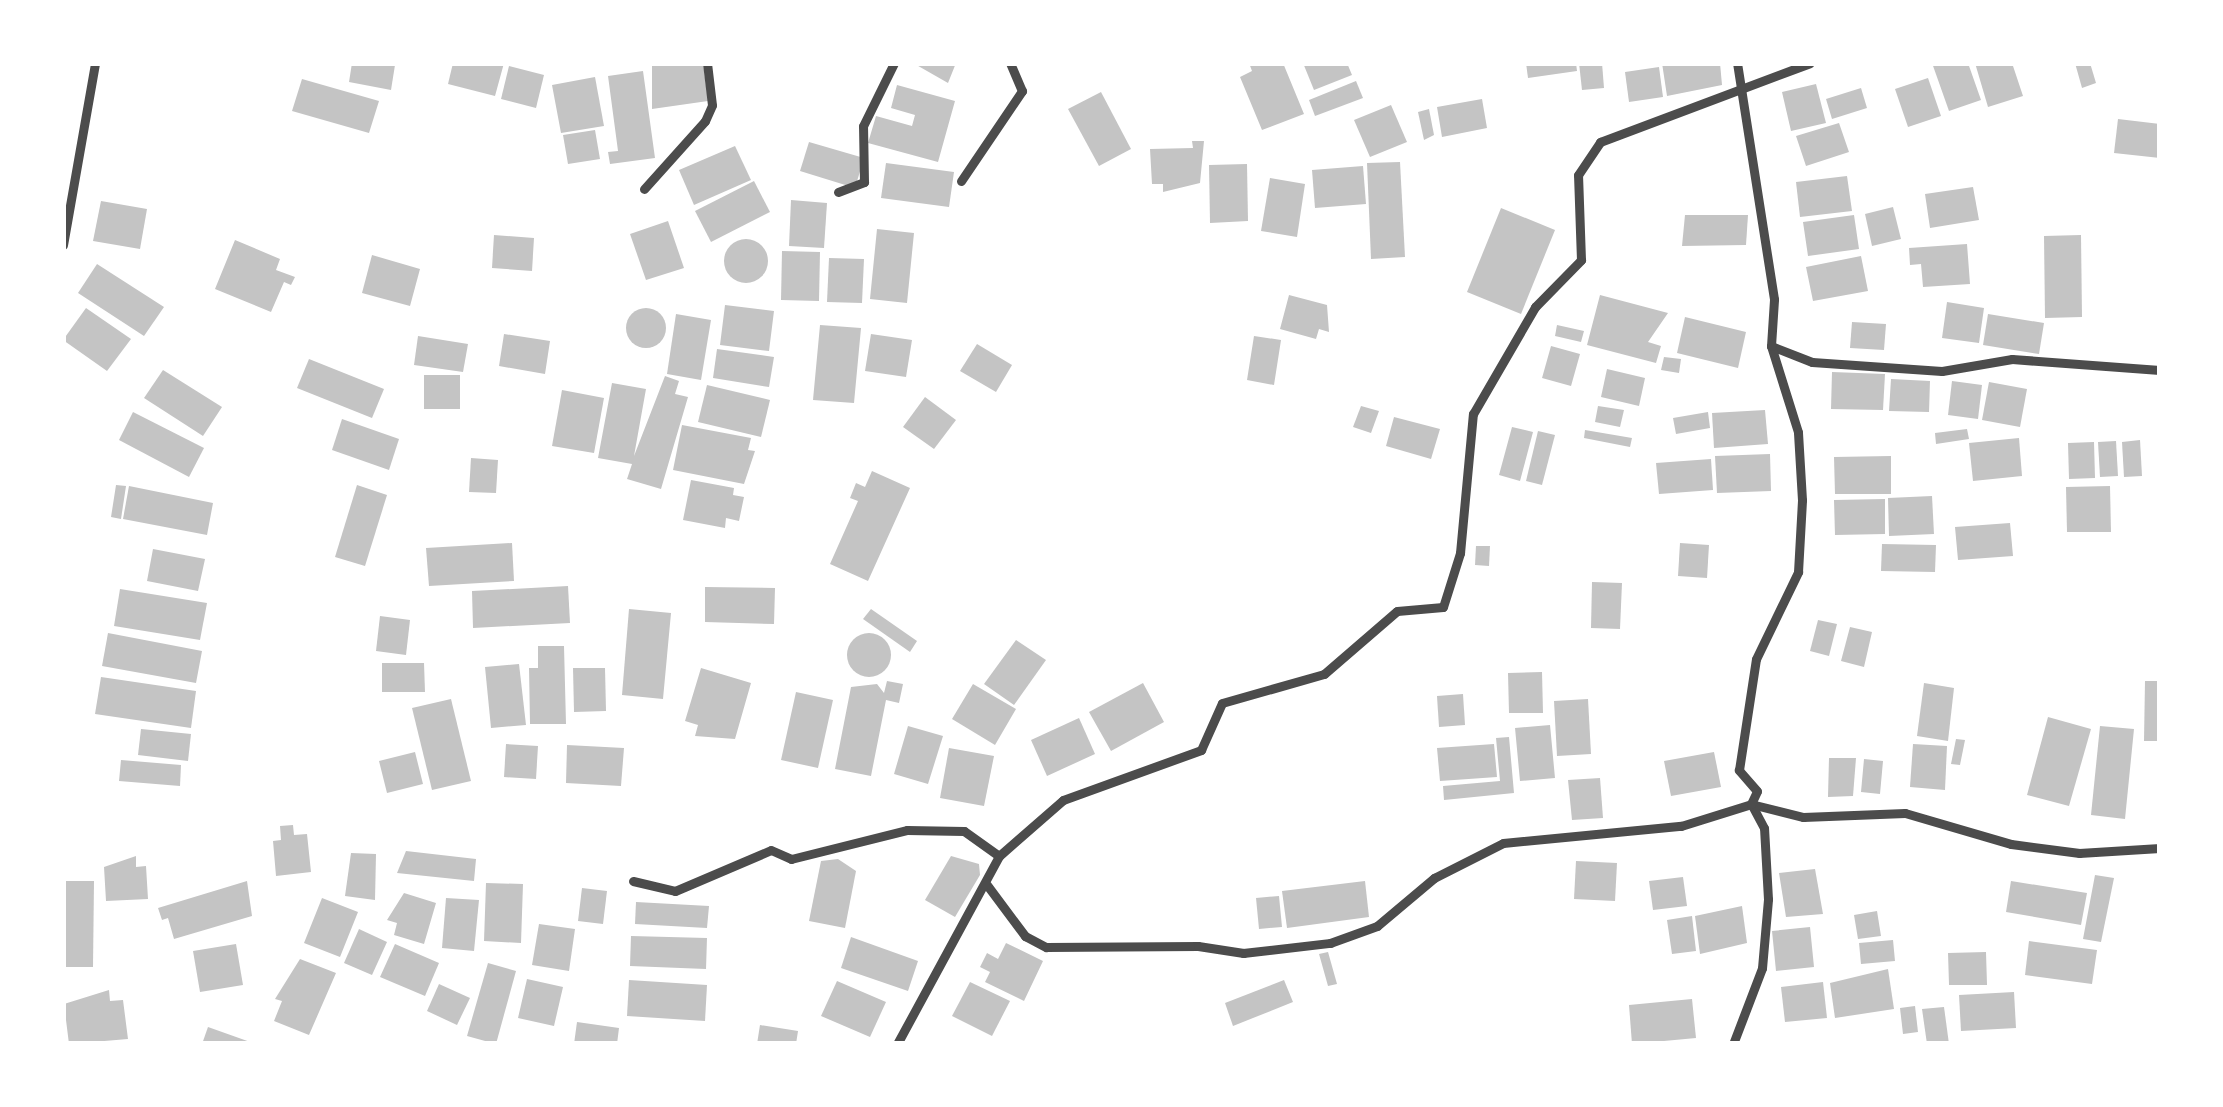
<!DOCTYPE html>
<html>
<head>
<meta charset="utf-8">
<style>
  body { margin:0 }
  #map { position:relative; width:2223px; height:1107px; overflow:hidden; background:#fff; font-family:"Libre Baskerville",serif }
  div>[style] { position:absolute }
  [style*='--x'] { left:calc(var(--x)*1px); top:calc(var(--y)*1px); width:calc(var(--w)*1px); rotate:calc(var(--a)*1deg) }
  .building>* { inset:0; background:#c4c4c4 }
  .round { border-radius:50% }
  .minor>* { height:9px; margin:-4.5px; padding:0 4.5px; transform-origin:4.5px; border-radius:4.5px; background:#4c4c4c }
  span { translate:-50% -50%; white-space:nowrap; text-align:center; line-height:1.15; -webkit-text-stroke:9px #fff; paint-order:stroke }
  .frame { position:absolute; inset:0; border:66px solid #fff; pointer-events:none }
</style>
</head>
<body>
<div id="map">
  <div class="building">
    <i style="clip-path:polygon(352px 63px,395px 65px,391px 90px,349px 82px)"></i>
    <i style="clip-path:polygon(453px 63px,504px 63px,495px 96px,448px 84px)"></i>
    <i style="clip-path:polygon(703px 63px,708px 101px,652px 109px,652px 66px)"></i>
    <i style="clip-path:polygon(913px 63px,956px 63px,948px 83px)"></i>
    <i style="clip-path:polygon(1249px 63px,1283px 63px,1304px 114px,1262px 130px,1240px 77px,1252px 71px)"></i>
    <i style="clip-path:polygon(1303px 63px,1347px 63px,1352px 75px,1314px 90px)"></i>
    <i style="clip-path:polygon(1526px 63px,1576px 63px,1577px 71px,1528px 78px)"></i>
    <i style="clip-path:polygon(1579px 63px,1602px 63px,1604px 88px,1582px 90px)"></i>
    <i style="clip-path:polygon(1662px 63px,1720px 63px,1722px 85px,1667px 96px)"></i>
    <i style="clip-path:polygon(1932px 63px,1968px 63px,1981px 100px,1949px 111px)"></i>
    <i style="clip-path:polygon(1975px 63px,2012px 63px,2023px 96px,1988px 107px)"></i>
    <i style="clip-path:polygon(2075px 63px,2090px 63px,2096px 83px,2082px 88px)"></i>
    <i style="clip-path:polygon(509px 66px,544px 75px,536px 108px,501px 99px)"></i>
    <i style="clip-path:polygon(1659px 67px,1663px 97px,1629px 102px,1625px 72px)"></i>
    <i style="clip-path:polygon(643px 71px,655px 158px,610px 164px,608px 152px,618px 151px,608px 76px)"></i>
    <i style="clip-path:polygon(595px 77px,604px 126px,561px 133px,552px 85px)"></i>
    <i style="clip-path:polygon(1928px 78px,1941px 116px,1908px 127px,1895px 89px)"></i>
    <i style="clip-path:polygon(302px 79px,379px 101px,369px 133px,292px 111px)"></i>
    <i style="clip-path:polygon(1356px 81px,1363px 98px,1315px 116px,1309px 100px)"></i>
    <i style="clip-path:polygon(1816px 84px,1826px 123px,1791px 131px,1782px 92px)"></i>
    <i style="clip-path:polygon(897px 85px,955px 101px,938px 162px,868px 143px,876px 116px,912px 126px,915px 115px,891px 108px)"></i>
    <i style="clip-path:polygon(1861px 88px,1867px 108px,1832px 119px,1826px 99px)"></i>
    <i style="clip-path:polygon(1101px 92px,1131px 149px,1099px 166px,1068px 109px)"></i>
    <i style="clip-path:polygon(1482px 99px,1487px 128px,1442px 137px,1437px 107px)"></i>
    <i style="clip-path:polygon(1391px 105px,1407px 142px,1370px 157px,1354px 120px)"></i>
    <i style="clip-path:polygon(1429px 109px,1434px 135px,1424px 140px,1418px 112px)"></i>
    <i style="clip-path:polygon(2118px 119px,2160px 124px,2160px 158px,2114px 153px)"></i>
    <i style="clip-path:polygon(1839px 123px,1849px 152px,1806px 166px,1796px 136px)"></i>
    <i style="clip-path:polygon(595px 130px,600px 159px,568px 164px,563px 135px)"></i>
    <i style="clip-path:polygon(1192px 141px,1204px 141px,1200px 183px,1163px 192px,1163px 184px,1152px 184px,1150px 149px,1193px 148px)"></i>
    <i style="clip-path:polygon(809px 142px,864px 158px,855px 188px,800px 171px)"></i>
    <i style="clip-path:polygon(735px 146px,751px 180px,694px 205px,679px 170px)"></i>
    <i style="clip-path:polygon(1400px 162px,1405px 257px,1371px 259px,1367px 163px)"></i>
    <i style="clip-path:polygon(886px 163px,954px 172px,949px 207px,881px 198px)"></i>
    <i style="clip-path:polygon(1247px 164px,1248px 221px,1210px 223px,1209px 165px)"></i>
    <i style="clip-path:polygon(1363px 166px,1366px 204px,1315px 208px,1312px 170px)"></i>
    <i style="clip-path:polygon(1847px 176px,1852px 211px,1800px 217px,1796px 182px)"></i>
    <i style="clip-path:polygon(1270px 178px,1305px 184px,1297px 237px,1261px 231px)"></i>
    <i style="clip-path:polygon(754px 181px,770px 212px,711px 242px,695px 211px)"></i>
    <i style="clip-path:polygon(1973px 187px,1979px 220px,1930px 228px,1925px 194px)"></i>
    <i style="clip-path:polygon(791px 200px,827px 203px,824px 248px,789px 246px)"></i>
    <i style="clip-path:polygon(101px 201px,147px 209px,140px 249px,93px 241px)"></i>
    <i style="clip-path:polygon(1893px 207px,1901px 239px,1872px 246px,1865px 214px)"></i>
    <i style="clip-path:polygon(1501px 208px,1555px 230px,1521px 314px,1467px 292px)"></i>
    <i style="clip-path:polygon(1685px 215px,1748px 215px,1746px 245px,1682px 246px)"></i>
    <i style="clip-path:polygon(1854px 215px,1859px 249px,1808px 256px,1803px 222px)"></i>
    <i style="clip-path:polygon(668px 221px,684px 268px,646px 280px,630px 234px)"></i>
    <i style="clip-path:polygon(877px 229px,914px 233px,907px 303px,870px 299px)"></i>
    <i style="clip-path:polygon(494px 235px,534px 238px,532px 271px,492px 268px)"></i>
    <i style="clip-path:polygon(2081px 235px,2082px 317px,2045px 318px,2044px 236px)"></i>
    <i class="round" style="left:724px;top:239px;width:44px;height:44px"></i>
    <i style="clip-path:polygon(235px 240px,280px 259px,276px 270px,295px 277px,291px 285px,284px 282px,271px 312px,215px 289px)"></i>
    <i style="clip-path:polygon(1967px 244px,1970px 284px,1923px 287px,1921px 264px,1910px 265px,1909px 248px)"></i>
    <i style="clip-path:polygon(782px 251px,820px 252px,819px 301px,781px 300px)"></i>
    <i style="clip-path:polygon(372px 255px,420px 269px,410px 306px,362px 293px)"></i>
    <i style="clip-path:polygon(1861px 256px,1868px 291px,1813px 301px,1806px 267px)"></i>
    <i style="clip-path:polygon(829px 258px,864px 259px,862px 303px,827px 302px)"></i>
    <i style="clip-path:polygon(97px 264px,164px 307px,144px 336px,78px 293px)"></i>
    <i style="clip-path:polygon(1289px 295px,1327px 305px,1329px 332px,1319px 329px,1316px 339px,1280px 329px)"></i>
    <i style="clip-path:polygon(1600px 295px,1668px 313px,1648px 342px,1661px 346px,1656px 363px,1587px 345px)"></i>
    <i style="clip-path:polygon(1947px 302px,1984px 308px,1979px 343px,1942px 338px)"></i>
    <i style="clip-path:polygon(725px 305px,774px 311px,769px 351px,720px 345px)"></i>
    <i class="round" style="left:626px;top:308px;width:40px;height:40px"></i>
    <i style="clip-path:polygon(86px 308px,131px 339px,107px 371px,63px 340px)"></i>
    <i style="clip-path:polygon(676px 314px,711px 320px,701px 380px,667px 374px)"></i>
    <i style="clip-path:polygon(1988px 314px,2044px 323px,2039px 354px,1983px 345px)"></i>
    <i style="clip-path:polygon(1685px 317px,1746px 332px,1738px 368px,1677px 353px)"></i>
    <i style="clip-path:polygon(1852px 322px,1886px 324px,1884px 350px,1850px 348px)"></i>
    <i style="clip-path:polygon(820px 325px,861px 328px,854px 403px,813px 400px)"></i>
    <i style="clip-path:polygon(1557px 325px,1584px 331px,1581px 342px,1555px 336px)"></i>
    <i style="clip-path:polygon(504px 334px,550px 341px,545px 374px,499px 366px)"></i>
    <i style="clip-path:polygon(871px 334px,912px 340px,906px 377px,865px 371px)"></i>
    <i style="clip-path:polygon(418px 336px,468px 344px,463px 372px,414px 365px)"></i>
    <i style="clip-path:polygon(1254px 336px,1281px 340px,1274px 385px,1247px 380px)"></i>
    <i style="clip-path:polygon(977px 344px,1012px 365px,996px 392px,960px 371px)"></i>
    <i style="clip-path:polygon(1551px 346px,1580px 354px,1571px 386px,1542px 378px)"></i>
    <i style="clip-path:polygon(717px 349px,774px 357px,769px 387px,713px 378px)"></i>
    <i style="clip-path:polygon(1664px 357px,1681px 359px,1679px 373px,1661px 370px)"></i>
    <i style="clip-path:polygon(309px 359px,384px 389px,372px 418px,297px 388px)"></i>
    <i style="clip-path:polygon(1607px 369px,1645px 378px,1639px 406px,1601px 397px)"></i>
    <i style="clip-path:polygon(163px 370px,222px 407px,203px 436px,144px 398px)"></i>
    <i style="clip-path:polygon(1832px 372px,1885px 374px,1883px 410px,1831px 409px)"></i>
    <i style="clip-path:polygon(424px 375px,460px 375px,460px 409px,424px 409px)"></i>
    <i style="clip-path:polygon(665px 376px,679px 381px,675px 394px,688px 397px,661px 489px,627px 479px,632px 464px,598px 458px,612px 383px,646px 389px,634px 456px)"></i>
    <i style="clip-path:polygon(1891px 379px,1930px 381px,1929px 412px,1889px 411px)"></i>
    <i style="clip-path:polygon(1952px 381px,1982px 385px,1978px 419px,1948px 415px)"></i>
    <i style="clip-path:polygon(1989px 382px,2027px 389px,2020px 427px,1982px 420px)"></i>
    <i style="clip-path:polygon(707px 385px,770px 400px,761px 437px,698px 422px)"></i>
    <i style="clip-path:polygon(562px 390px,604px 398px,594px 453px,552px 446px)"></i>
    <i style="clip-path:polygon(925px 397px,956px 420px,934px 449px,903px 427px)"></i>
    <i style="clip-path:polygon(1361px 406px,1379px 411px,1371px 433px,1353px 427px)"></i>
    <i style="clip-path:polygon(1598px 406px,1624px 410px,1620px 427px,1595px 422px)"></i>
    <i style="clip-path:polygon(1765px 410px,1768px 444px,1714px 448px,1712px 413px)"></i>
    <i style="clip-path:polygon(133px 412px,204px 448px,189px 477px,119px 440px)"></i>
    <i style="clip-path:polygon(1708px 412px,1710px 428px,1676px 434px,1673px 418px)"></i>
    <i style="clip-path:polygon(1394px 417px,1440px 429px,1431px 459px,1386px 446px)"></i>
    <i style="clip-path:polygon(342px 419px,399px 439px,389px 470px,332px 450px)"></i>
    <i style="clip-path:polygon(682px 425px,751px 438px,748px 450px,755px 451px,744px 484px,673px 470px)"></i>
    <i style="clip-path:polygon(1512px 427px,1533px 432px,1520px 481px,1499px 475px)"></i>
    <i style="clip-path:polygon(1967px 429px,1969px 439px,1936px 444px,1935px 433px)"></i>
    <i style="clip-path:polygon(1585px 430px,1632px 438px,1630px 447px,1584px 438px)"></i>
    <i style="clip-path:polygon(1538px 431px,1555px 435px,1542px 485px,1526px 481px)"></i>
    <i style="clip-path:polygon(2019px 438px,2022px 476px,1973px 481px,1969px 443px)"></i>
    <i style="clip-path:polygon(2140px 440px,2142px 476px,2124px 477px,2122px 442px)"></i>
    <i style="clip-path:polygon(2116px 441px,2118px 476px,2100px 477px,2098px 442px)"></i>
    <i style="clip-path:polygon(2094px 442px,2095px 478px,2069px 479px,2068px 443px)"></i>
    <i style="clip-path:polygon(1770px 454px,1771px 491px,1717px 493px,1715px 456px)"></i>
    <i style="clip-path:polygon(1891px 456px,1891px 494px,1835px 494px,1834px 457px)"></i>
    <i style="clip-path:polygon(471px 458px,498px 460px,496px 493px,469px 492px)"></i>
    <i style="clip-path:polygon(1711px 459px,1713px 490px,1659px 494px,1656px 463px)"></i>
    <i style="clip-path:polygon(872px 471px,910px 488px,868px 581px,830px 564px,858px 501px,850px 498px,856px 483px,865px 487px)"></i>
    <i style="clip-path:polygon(691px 480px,734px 488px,733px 495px,744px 497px,739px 521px,726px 518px,725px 528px,683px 520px)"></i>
    <i style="clip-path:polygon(116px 485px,126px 486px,121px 519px,111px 517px)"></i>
    <i style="clip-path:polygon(357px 485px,387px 495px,365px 566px,335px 557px)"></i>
    <i style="clip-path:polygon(129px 486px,213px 503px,207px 535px,123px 519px)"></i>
    <i style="clip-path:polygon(2110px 486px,2111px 532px,2067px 532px,2066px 487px)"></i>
    <i style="clip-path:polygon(1932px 496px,1934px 534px,1889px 536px,1888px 498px)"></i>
    <i style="clip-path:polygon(1885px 499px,1885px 534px,1835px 535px,1834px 500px)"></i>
    <i style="clip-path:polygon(2010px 523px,2013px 556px,1958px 560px,1955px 527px)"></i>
    <i style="clip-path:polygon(512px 543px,514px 581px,429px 586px,426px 548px)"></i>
    <i style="clip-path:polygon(1680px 543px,1709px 545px,1707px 578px,1678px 576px)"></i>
    <i style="clip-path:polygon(1882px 544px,1936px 545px,1935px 572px,1881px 571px)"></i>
    <i style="clip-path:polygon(1476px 546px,1490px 546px,1489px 566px,1475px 565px)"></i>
    <i style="clip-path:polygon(153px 549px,205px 559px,198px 591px,147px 581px)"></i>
    <i style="clip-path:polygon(1592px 582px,1622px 583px,1620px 629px,1591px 628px)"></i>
    <i style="clip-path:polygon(568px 586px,570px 623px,473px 628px,472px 591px)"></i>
    <i style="clip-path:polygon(705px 587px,775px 588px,774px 624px,705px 622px)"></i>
    <i style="clip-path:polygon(120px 589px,207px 603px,200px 640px,114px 626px)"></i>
    <i style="clip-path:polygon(629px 609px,671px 613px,663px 699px,622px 695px)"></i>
    <i style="clip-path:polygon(871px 609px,917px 641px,910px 652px,863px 619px)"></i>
    <i style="clip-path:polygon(380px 616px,410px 620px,406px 655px,376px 651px)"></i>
    <i style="clip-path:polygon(1818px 620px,1837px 624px,1829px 656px,1810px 651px)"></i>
    <i style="clip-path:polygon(1850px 627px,1872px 632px,1864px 667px,1841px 661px)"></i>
    <i style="clip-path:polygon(108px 633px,202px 651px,196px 683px,102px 666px)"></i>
    <i class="round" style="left:847px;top:633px;width:44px;height:44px"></i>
    <i style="clip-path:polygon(1016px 640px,1046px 660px,1014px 705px,984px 684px)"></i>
    <i style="clip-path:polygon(538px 646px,564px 646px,566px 724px,530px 724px,529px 668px,538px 668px)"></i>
    <i style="clip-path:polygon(382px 663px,424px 663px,425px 692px,382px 692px)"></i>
    <i style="clip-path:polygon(519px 664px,526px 725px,491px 728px,485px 667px)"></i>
    <i style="clip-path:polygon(573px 668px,605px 668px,606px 711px,574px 712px)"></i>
    <i style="clip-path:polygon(701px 668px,751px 683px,735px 739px,695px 736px,698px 725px,685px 721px)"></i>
    <i style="clip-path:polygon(1542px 672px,1543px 713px,1509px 713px,1508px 673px)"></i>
    <i style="clip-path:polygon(101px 677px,196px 691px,191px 728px,95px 714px)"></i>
    <i style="clip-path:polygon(887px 681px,903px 684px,899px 703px,886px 700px,871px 776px,835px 769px,851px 687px,877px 684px,884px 693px)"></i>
    <i style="clip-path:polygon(2145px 681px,2160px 681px,2160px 741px,2144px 741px)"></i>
    <i style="clip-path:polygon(1143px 683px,1164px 722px,1111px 751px,1089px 712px)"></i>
    <i style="clip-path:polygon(1924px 683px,1954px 688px,1948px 741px,1917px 736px)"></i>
    <i style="clip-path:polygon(973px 684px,1016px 709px,995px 745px,952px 719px)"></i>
    <i style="clip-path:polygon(796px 692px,833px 700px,818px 768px,781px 760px)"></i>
    <i style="clip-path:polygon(1463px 694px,1465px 725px,1439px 727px,1437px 696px)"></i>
    <i style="clip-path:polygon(451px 699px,471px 781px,432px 790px,412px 708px)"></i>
    <i style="clip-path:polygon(1588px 699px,1591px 754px,1557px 756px,1554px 701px)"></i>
    <i style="clip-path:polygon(2048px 717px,2091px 729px,2069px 806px,2027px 795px)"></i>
    <i style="clip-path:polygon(1079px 718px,1095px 754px,1047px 776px,1031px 740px)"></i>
    <i style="clip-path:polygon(1550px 725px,1555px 778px,1520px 781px,1515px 728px)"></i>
    <i style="clip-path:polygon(908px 726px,943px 736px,928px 784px,894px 774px)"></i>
    <i style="clip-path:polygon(2100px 726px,2134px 729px,2125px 819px,2091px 815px)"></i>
    <i style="clip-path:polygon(141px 729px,191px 734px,188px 761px,138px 755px)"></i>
    <i style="clip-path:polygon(1509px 737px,1514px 793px,1444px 800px,1443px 786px,1500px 781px,1496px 738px)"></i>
    <i style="clip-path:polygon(1956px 739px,1965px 740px,1960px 765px,1951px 764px)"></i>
    <i style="clip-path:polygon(506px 744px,538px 746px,536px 779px,504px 777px)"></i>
    <i style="clip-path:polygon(1494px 744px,1497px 777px,1440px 781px,1437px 748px)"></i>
    <i style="clip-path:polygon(1913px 744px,1947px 746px,1945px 790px,1910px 787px)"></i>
    <i style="clip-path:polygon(567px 745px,624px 748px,621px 786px,566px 783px)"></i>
    <i style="clip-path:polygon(949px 748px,994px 756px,984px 806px,940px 798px)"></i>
    <i style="clip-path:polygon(415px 752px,423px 784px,387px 793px,379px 761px)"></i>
    <i style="clip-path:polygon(1714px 752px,1721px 787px,1671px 796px,1664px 761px)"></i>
    <i style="clip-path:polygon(1829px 758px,1856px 758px,1853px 796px,1828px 797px)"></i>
    <i style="clip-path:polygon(1864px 759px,1883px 761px,1880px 794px,1861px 792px)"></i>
    <i style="clip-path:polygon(121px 760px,181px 765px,180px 786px,119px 781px)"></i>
    <i style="clip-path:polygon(1600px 778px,1603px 818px,1572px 820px,1568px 780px)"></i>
    <i style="clip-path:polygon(293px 825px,294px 835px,307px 834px,311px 872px,276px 876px,273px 841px,281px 840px,280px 826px)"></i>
    <i style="clip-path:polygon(406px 851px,476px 859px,474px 881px,397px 873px)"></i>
    <i style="clip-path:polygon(351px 853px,376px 854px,375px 900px,345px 896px)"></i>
    <i style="clip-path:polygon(136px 856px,136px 867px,146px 866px,148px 899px,106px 901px,104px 867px)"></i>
    <i style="clip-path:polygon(951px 856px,979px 864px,980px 875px,955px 917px,925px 900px)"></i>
    <i style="clip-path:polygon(838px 859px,856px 871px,845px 928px,809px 921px,821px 861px)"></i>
    <i style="clip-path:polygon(1576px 861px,1617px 863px,1615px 901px,1574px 899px)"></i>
    <i style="clip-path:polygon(1815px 869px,1823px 914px,1786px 917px,1779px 873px)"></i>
    <i style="clip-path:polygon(2095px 875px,2114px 878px,2101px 942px,2083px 939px)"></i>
    <i style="clip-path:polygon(1683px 877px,1687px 906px,1653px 910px,1649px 881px)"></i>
    <i style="clip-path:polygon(63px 881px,94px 881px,93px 967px,63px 967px)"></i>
    <i style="clip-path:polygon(247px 881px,252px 916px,174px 939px,168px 918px,162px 920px,158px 908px)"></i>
    <i style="clip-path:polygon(1365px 881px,1369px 917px,1287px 928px,1282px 891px)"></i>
    <i style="clip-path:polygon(2011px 881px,2087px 893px,2081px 925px,2006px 912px)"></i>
    <i style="clip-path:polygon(486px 883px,523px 884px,521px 943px,484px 941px)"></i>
    <i style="clip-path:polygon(582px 888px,607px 891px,603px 924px,578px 921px)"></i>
    <i style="clip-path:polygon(404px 893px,436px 903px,424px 944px,394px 935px,397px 923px,387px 920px)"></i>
    <i style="clip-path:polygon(1279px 896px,1282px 927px,1259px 929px,1256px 898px)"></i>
    <i style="clip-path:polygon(322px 898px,358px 912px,340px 957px,304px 943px)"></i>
    <i style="clip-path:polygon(446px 898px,479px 900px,474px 951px,442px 948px)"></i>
    <i style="clip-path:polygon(636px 902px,709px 906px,707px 928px,635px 924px)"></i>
    <i style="clip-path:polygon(1742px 906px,1747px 943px,1700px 954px,1695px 916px)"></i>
    <i style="clip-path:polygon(1877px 911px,1881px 936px,1858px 939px,1854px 915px)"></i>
    <i style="clip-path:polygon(1692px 916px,1696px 951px,1672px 954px,1667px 920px)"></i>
    <i style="clip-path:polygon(539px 924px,575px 929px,569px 971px,532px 965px)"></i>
    <i style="clip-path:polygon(1810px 927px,1814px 967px,1776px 971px,1772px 931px)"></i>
    <i style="clip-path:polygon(359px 929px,387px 942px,372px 975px,344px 963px)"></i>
    <i style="clip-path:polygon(631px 936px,707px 938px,706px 969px,630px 966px)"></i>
    <i style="clip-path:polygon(851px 937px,918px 961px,908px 991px,841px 968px)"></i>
    <i style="clip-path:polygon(1893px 940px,1895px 961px,1861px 964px,1859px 943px)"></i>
    <i style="clip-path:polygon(2029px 941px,2097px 950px,2092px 984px,2025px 975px)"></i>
    <i style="clip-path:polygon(1006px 943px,1043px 961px,1024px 1001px,985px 982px,990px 972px,980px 967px,987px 953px,998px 959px)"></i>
    <i style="clip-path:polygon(236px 944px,243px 985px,200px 992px,193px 951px)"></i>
    <i style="clip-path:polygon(395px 944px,439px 963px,425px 996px,380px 977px)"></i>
    <i style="clip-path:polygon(1328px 952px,1337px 984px,1328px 986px,1319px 954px)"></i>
    <i style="clip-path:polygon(1986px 952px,1987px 985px,1949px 985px,1948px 953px)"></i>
    <i style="clip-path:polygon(300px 959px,336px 973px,309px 1035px,274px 1021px,282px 1001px,275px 999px)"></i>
    <i style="clip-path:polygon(488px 963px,516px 971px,496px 1044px,467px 1036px)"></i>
    <i style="clip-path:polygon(1888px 969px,1894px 1009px,1835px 1018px,1830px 983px)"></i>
    <i style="clip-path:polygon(527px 979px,563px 987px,554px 1026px,518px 1018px)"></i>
    <i style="clip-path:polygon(629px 980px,707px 985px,705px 1021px,627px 1016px)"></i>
    <i style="clip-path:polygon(1284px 980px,1293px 1002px,1233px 1026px,1225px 1003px)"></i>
    <i style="clip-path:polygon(837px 981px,886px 1002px,870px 1037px,821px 1016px)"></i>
    <i style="clip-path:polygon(970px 982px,1010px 1001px,992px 1036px,952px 1016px)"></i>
    <i style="clip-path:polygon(1823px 982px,1827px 1018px,1785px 1022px,1781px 987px)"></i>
    <i style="clip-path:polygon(439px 984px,470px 998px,457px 1025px,427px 1011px)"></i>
    <i style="clip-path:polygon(109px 990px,110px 1001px,123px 1000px,128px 1039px,69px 1044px,64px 1004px)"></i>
    <i style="clip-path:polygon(2014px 992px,2016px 1028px,1961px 1031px,1959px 995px)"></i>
    <i style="clip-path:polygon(1692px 999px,1696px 1038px,1632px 1044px,1629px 1005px)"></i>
    <i style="clip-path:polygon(1915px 1006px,1918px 1032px,1903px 1034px,1900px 1008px)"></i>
    <i style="clip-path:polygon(1944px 1007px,1949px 1044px,1927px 1044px,1922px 1009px)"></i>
    <i style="clip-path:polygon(577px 1022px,619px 1028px,617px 1044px,574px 1044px)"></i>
    <i style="clip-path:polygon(760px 1025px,798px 1031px,796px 1044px,757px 1044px)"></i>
    <i style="clip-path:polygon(208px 1027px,253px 1043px,253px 1044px,202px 1044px)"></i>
  </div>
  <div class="minor">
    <i style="--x:961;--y:181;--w:109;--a:-55.9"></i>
    <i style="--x:1022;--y:91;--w:30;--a:-113"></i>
    <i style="--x:644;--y:189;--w:91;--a:-48.1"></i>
    <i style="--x:705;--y:121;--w:17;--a:-66"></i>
    <i style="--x:712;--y:105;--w:42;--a:-96.8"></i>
    <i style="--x:838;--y:192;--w:28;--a:-21"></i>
    <i style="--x:864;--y:182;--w:56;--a:-91"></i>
    <i style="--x:863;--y:126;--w:70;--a:-63.8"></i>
    <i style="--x:63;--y:245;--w:185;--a:-80"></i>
    <i style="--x:1771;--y:346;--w:44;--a:21.3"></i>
    <i style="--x:1812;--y:362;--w:130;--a:4"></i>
    <i style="--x:1942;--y:371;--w:71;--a:-9.7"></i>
    <i style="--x:2012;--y:359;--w:148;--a:4.3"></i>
    <i style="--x:633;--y:881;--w:43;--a:13.4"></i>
    <i style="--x:675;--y:891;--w:104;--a:-23.1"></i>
    <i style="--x:771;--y:850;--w:22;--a:24"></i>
    <i style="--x:791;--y:859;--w:120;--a:-14"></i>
    <i style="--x:907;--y:830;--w:57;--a:1"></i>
    <i style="--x:964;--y:831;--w:43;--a:35.5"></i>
    <i style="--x:987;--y:885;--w:64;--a:53.3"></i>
    <i style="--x:1025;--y:936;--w:24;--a:28"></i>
    <i style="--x:1046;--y:947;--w:152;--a:-0.4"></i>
    <i style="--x:1198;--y:946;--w:46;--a:8.8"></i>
    <i style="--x:1243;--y:953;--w:88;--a:-6.6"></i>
    <i style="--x:1330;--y:943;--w:50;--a:-19.9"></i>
    <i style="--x:1377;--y:926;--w:75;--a:-40.1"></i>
    <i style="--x:1434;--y:878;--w:77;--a:-26.9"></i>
    <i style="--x:1503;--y:843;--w:179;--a:-5.5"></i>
    <i style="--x:1681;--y:826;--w:73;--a:-17.4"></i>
    <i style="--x:1751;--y:804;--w:54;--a:14"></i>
    <i style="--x:1803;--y:817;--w:102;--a:-2.2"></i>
    <i style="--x:1905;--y:813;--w:110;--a:16.3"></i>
    <i style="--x:2011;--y:844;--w:69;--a:7.5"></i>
    <i style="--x:2079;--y:853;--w:81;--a:-3.5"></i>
    <i style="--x:897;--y:1044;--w:214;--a:-61.5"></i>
    <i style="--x:999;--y:856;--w:85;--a:-41.2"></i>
    <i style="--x:1063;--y:800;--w:147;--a:-19.9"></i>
    <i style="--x:1201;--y:750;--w:51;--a:-65.9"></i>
    <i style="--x:1222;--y:703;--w:106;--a:-15.9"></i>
    <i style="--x:1324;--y:674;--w:96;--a:-40.8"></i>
    <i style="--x:1397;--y:611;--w:46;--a:-5"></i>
    <i style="--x:1443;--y:607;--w:57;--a:-72.5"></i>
    <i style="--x:1460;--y:553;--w:140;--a:-84.7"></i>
    <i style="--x:1473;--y:414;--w:124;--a:-59.9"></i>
    <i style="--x:1535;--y:307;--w:66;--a:-45.6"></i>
    <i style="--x:1581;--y:260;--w:85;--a:-92"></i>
    <i style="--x:1578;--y:175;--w:40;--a:-56"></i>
    <i style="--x:1600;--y:142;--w:224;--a:-20.6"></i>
    <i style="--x:1733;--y:1044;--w:81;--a:-69.1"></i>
    <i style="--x:1762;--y:968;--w:69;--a:-85"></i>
    <i style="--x:1768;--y:899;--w:71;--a:-93.2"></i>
    <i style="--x:1764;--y:828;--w:27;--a:-118"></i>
    <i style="--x:1751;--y:804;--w:14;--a:-65"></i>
    <i style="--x:1757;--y:791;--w:28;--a:-131"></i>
    <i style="--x:1739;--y:770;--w:112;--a:-81.3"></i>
    <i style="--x:1756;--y:659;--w:97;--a:-64.2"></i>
    <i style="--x:1798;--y:572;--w:72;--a:-86.8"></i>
    <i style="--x:1802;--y:500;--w:68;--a:-93.4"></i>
    <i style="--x:1798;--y:432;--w:90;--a:-107.4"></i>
    <i style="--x:1771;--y:346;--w:47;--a:-86.3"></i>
    <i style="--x:1774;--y:299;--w:239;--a:-98.9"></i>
  </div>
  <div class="frame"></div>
</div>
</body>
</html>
